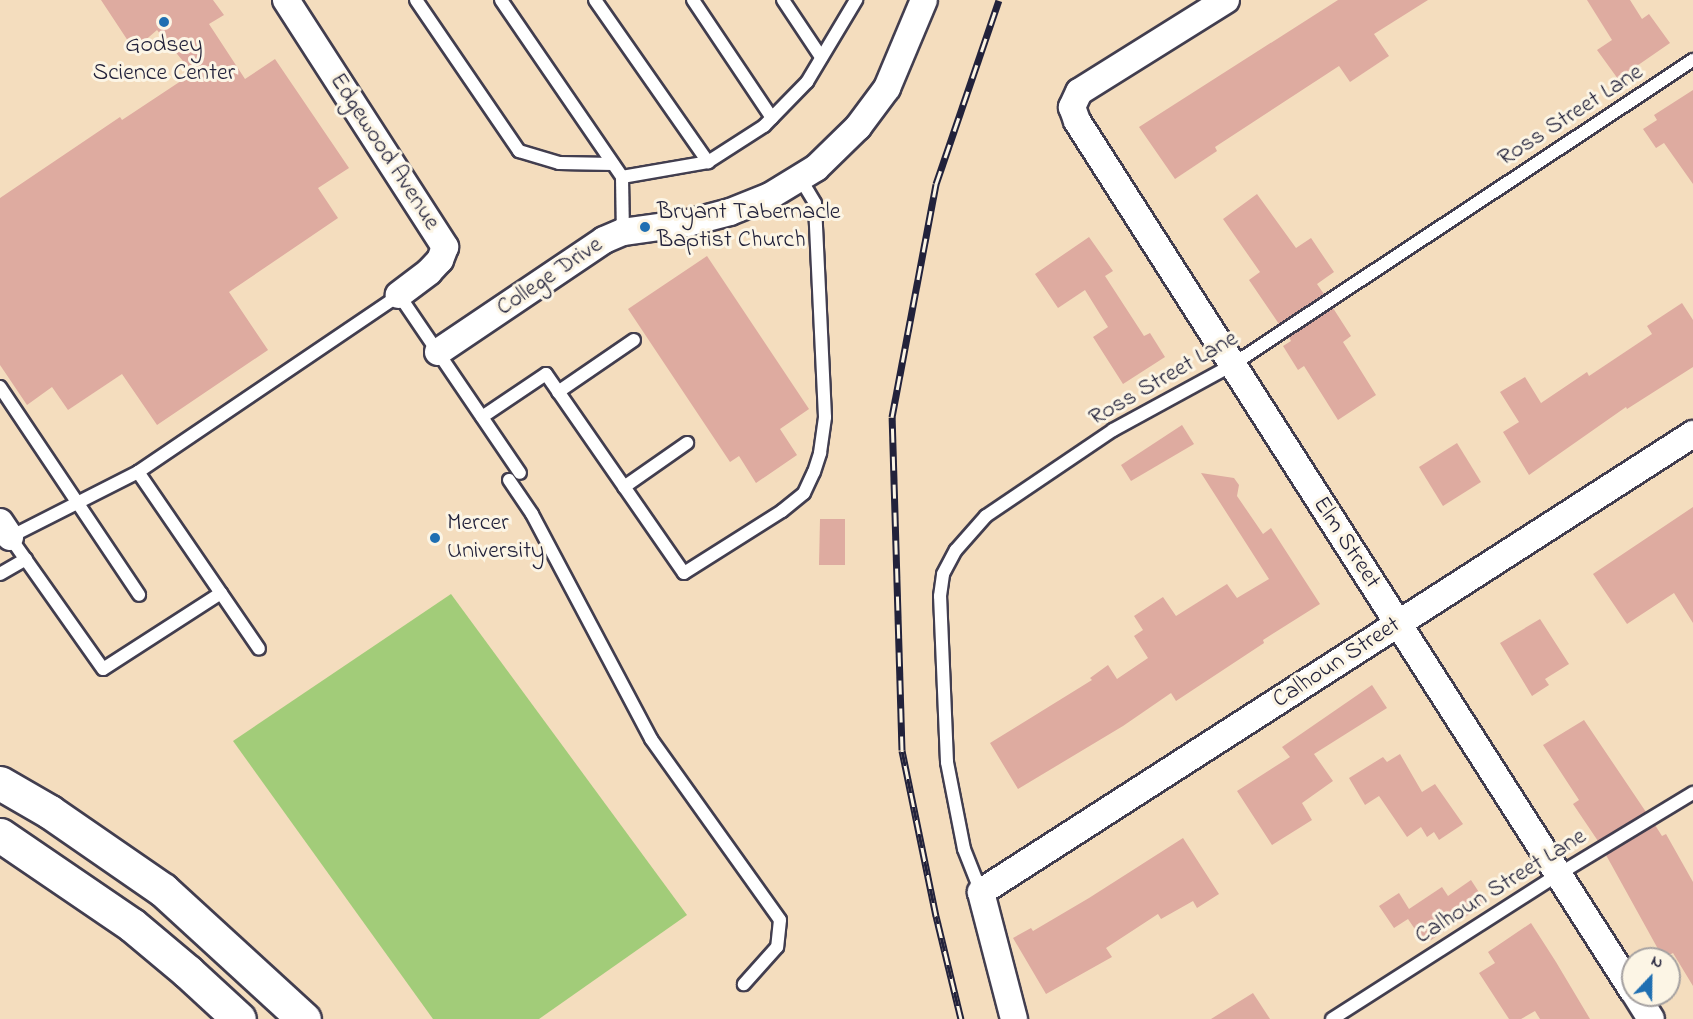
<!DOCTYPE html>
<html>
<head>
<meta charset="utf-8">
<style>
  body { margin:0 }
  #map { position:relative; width:1693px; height:1019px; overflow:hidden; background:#f4ddbe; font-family:"Indie Flower",sans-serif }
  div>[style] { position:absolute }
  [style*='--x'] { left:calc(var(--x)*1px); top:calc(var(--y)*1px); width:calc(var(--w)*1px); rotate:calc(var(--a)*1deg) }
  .green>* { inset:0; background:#a2cc79 }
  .building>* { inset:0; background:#deaba0 }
  .roads { filter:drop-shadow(2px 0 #423e4f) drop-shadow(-2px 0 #423e4f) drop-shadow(0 2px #423e4f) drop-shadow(0 -2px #423e4f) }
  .lane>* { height:12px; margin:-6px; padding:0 6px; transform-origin:6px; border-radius:6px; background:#fff }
  .street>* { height:26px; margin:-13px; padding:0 13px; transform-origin:13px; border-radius:13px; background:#fff }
  .secondary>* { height:33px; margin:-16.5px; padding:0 16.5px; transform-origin:16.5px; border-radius:16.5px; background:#fff }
  .rail>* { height:7px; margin-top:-3.5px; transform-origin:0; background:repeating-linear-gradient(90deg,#fcf5e5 0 14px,#22223b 0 28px); box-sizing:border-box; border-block:2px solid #22223b }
  .dots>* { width:16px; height:16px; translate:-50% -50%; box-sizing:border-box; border:3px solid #fcf5e5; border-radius:50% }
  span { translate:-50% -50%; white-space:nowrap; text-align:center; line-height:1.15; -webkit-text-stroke:6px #fcf5e5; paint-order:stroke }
  .poi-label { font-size:24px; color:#22223b }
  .left { translate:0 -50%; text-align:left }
  .street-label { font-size:24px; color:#22223b }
  .north { position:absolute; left:1621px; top:947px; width:60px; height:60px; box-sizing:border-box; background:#fcf5e5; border:2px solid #a5a1a1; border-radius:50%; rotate:22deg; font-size:16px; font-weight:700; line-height:24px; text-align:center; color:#22223b }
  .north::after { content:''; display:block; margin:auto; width:21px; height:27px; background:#1f6fb2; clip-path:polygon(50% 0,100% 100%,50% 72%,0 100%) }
</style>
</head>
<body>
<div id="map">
  <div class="green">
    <i style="clip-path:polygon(451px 594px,687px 915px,539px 1019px,433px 1019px,233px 741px)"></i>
  </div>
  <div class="building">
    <i style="clip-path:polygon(101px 0,213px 0,224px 15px,209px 24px,245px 79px,275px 59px,349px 168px,318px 188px,338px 218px,229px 292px,268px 350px,157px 425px,122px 374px,68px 410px,52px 387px,27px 405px,0 365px,0 198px,120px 117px,122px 120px,193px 73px,157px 30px,134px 50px)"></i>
    <i style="clip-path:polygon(1338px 0,1428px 0,1374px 34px,1389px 56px,1350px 82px,1339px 66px,1215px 147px,1217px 151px,1175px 179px,1139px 127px)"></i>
    <i style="clip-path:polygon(1587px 0,1630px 0,1642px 19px,1649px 14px,1670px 43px,1618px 79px,1597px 50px,1612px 40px)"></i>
    <i style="clip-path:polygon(1693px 90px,1693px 184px,1664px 143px,1656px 148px,1643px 129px,1657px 120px,1654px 115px)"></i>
    <i style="clip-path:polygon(1257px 194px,1296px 248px,1311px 238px,1334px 272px,1317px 284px,1324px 294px,1279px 324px,1249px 280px,1260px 272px,1223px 219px)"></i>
    <i style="clip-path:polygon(1089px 237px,1113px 271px,1105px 276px,1144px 336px,1150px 333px,1165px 357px,1123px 384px,1093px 337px,1108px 327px,1085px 290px,1058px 308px,1035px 274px)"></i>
    <i style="clip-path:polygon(707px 256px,809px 409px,780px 429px,797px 455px,756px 483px,739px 456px,730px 462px,628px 309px)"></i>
    <i style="clip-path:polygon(1682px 303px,1693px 320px,1693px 367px,1627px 409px,1626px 407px,1529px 475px,1503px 432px,1519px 422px,1500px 392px,1525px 377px,1541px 403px,1587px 372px,1589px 376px,1652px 334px,1647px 326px)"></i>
    <i style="clip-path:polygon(1333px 308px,1351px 336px,1343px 342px,1376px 395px,1338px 420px,1304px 366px,1298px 370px,1283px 346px,1291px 341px,1289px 337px)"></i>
    <i style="clip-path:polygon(1182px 425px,1194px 444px,1131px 481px,1121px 465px)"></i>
    <i style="clip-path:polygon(1457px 443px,1481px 482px,1443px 506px,1419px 467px)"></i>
    <i style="clip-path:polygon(1201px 473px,1234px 478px,1239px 485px,1237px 496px,1263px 534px,1271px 528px,1320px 604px,1263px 640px,1264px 643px,1176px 701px,1171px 693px,1123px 726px,1018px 789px,990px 743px,1092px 680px,1090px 678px,1108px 665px,1117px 679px,1148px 658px,1134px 636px,1143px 630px,1134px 616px,1163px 597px,1176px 616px,1227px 584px,1237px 598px,1269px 579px)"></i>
    <i style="clip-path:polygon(1693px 507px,1693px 623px,1674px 593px,1627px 624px,1593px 574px)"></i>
    <i style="clip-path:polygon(820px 519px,845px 519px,845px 565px,819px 565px)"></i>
    <i style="clip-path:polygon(1540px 619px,1569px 664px,1545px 679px,1549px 685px,1532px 696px,1500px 643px)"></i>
    <i style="clip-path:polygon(1372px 685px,1387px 708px,1314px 754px,1333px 781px,1302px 803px,1312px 820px,1272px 845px,1237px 791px,1290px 757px,1282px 747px)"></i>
    <i style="clip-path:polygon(1584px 720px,1646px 812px,1598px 841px,1573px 804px,1579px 800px,1543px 745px)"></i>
    <i style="clip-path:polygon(1400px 754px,1422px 792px,1435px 784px,1463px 824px,1439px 840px,1434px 832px,1427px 837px,1421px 827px,1407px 837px,1379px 796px,1365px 805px,1349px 778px,1383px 757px,1387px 762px)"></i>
    <i style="clip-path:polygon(1655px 825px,1662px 836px,1666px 834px,1693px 882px,1693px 986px,1673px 953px,1663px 958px,1606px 855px)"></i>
    <i style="clip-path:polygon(1183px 838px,1219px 894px,1197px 908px,1193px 901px,1161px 919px,1158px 914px,1106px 948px,1112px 957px,1046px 994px,1013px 938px,1031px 928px,1033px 931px,1089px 898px)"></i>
    <i style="clip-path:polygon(1471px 880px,1486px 903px,1425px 944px,1408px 919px,1394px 928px,1379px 906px,1399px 893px,1409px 909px,1442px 887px,1448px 896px)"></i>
    <i style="clip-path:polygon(1531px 923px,1556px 962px,1590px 1019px,1540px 1019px,1535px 1011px,1521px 1019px,1509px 1019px,1479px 973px,1495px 963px,1488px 952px)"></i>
    <i style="clip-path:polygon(1253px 993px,1270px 1019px,1211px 1019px)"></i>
  </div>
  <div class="roads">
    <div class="lane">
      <i style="--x:416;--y:0;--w:183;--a:55.7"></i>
      <i style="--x:519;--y:151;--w:42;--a:16.7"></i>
      <i style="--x:559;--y:163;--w:54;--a:1.1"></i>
      <i style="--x:501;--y:0;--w:214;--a:55.6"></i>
      <i style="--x:622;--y:177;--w:87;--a:-9.9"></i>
      <i style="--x:708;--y:162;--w:67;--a:-32.7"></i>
      <i style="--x:764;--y:126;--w:62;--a:-45.7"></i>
      <i style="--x:807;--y:82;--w:96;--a:-59.1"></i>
      <i style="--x:595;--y:0;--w:198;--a:55.1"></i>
      <i style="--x:693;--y:0;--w:142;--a:56.2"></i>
      <i style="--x:783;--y:0;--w:69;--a:56.3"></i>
      <i style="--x:622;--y:177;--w:55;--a:89"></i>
      <i style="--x:0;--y:387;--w:250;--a:56.2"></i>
      <i style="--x:558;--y:392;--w:92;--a:-34.4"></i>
      <i style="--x:482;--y:417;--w:77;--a:-33.9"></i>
      <i style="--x:546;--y:374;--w:242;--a:55.3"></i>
      <i style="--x:684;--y:573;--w:116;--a:-32.3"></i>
      <i style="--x:782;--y:511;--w:28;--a:-39"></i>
      <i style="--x:804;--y:493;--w:23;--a:-65"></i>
      <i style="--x:814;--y:472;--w:20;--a:-72"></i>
      <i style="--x:820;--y:453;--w:36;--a:-82"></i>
      <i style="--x:825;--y:417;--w:214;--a:-92.7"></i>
      <i style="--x:815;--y:203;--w:29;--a:-121"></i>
      <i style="--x:138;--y:472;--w:214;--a:55.6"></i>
      <i style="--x:509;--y:480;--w:41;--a:55.9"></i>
      <i style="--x:532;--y:514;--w:255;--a:62.1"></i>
      <i style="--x:651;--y:739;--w:222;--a:54.5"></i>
      <i style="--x:780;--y:920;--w:27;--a:96"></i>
      <i style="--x:777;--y:947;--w:50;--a:131.7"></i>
      <i style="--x:624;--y:487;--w:77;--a:-34.9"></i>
      <i style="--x:0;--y:574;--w:30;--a:-30"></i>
      <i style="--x:221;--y:593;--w:140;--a:147.2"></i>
      <i style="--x:103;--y:669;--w:161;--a:-125.2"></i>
      <i style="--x:10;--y:537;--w:144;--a:-26.9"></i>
      <i style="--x:138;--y:472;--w:315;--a:-34.1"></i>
      <i style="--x:399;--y:295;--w:215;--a:55.8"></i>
      <i style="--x:981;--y:892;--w:46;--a:-111.6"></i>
      <i style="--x:964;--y:849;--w:89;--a:-101.1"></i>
      <i style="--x:947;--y:762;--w:166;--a:-92.4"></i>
      <i style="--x:940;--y:596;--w:22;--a:-82"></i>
      <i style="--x:943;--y:574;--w:27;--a:-62"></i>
      <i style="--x:956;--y:550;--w:45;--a:-48.6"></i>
      <i style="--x:986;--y:516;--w:153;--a:-34.1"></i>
      <i style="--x:1113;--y:430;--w:136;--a:-28.6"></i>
      <i style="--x:1232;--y:365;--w:553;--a:-33.49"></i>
      <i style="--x:1332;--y:1019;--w:269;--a:-32.6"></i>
      <i style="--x:1559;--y:874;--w:157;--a:-31.2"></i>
    </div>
    <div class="street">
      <i style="--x:286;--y:0;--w:294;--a:57.2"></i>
      <i style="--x:445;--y:247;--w:14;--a:111"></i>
      <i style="--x:440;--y:260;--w:16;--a:133"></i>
      <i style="--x:429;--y:272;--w:38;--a:143"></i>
      <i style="--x:1226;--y:0;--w:173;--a:148"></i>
      <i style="--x:1079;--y:92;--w:17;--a:115"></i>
      <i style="--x:1072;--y:107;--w:15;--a:70"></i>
      <i style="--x:1077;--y:121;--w:1032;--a:57.42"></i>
      <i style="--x:438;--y:352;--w:200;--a:-34"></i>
      <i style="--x:604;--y:240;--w:21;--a:-23"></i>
      <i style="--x:623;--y:232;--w:66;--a:-7.9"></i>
      <i style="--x:688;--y:223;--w:43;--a:-14.7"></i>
      <i style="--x:730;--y:212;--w:43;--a:-21.8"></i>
      <i style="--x:770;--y:196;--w:54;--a:-31.3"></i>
      <i style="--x:816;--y:168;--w:59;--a:-44.3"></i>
      <i style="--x:858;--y:127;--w:49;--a:-53.4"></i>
      <i style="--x:887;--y:88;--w:95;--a:-67.2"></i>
      <i style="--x:0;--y:522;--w:18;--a:56"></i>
      <i style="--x:1636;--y:995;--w:28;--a:58"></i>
      <i style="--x:1014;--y:1019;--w:131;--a:-104.6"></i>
      <i style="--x:981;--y:892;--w:847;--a:-32.75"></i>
    </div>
    <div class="secondary">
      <i style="--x:0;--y:783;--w:58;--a:30.1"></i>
      <i style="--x:50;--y:812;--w:137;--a:34.6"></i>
      <i style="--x:163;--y:890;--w:191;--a:42.5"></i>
      <i style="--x:0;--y:835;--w:160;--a:34.3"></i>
      <i style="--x:132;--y:925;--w:73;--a:40"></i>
      <i style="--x:188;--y:972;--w:69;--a:42.7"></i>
    </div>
  </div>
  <div class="rail">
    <i style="--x:961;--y:1019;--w:106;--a:-103.6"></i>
    <i style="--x:936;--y:916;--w:169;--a:-101.6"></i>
    <i style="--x:902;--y:750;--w:333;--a:-91.7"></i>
    <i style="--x:892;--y:417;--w:237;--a:-79.3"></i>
    <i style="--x:936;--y:184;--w:194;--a:-71.1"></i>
  </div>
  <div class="dots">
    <i style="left:164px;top:22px;background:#1f6fb2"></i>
    <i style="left:645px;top:227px;background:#1f6fb2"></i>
    <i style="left:435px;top:538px;background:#1f6fb2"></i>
  </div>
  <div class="poi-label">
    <span style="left:164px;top:60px">Godsey<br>Science Center</span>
    <span class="left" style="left:657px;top:227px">Bryant Tabernacle<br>Baptist Church</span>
    <span class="left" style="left:447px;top:538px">Mercer<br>University</span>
  </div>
  <div class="street-label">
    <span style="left:1571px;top:116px;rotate:-33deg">Ross Street Lane</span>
    <span style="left:384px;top:152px;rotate:57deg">Edgewood Avenue</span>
    <span style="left:550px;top:277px;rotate:-34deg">College Drive</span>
    <span style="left:1164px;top:379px;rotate:-30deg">Ross Street Lane</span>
    <span style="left:1346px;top:543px;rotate:57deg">Elm Street</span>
    <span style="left:1337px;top:663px;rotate:-33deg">Calhoun Street</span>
    <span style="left:1501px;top:887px;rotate:-32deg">Calhoun Street Lane</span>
  </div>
  <div class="north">N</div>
</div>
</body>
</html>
